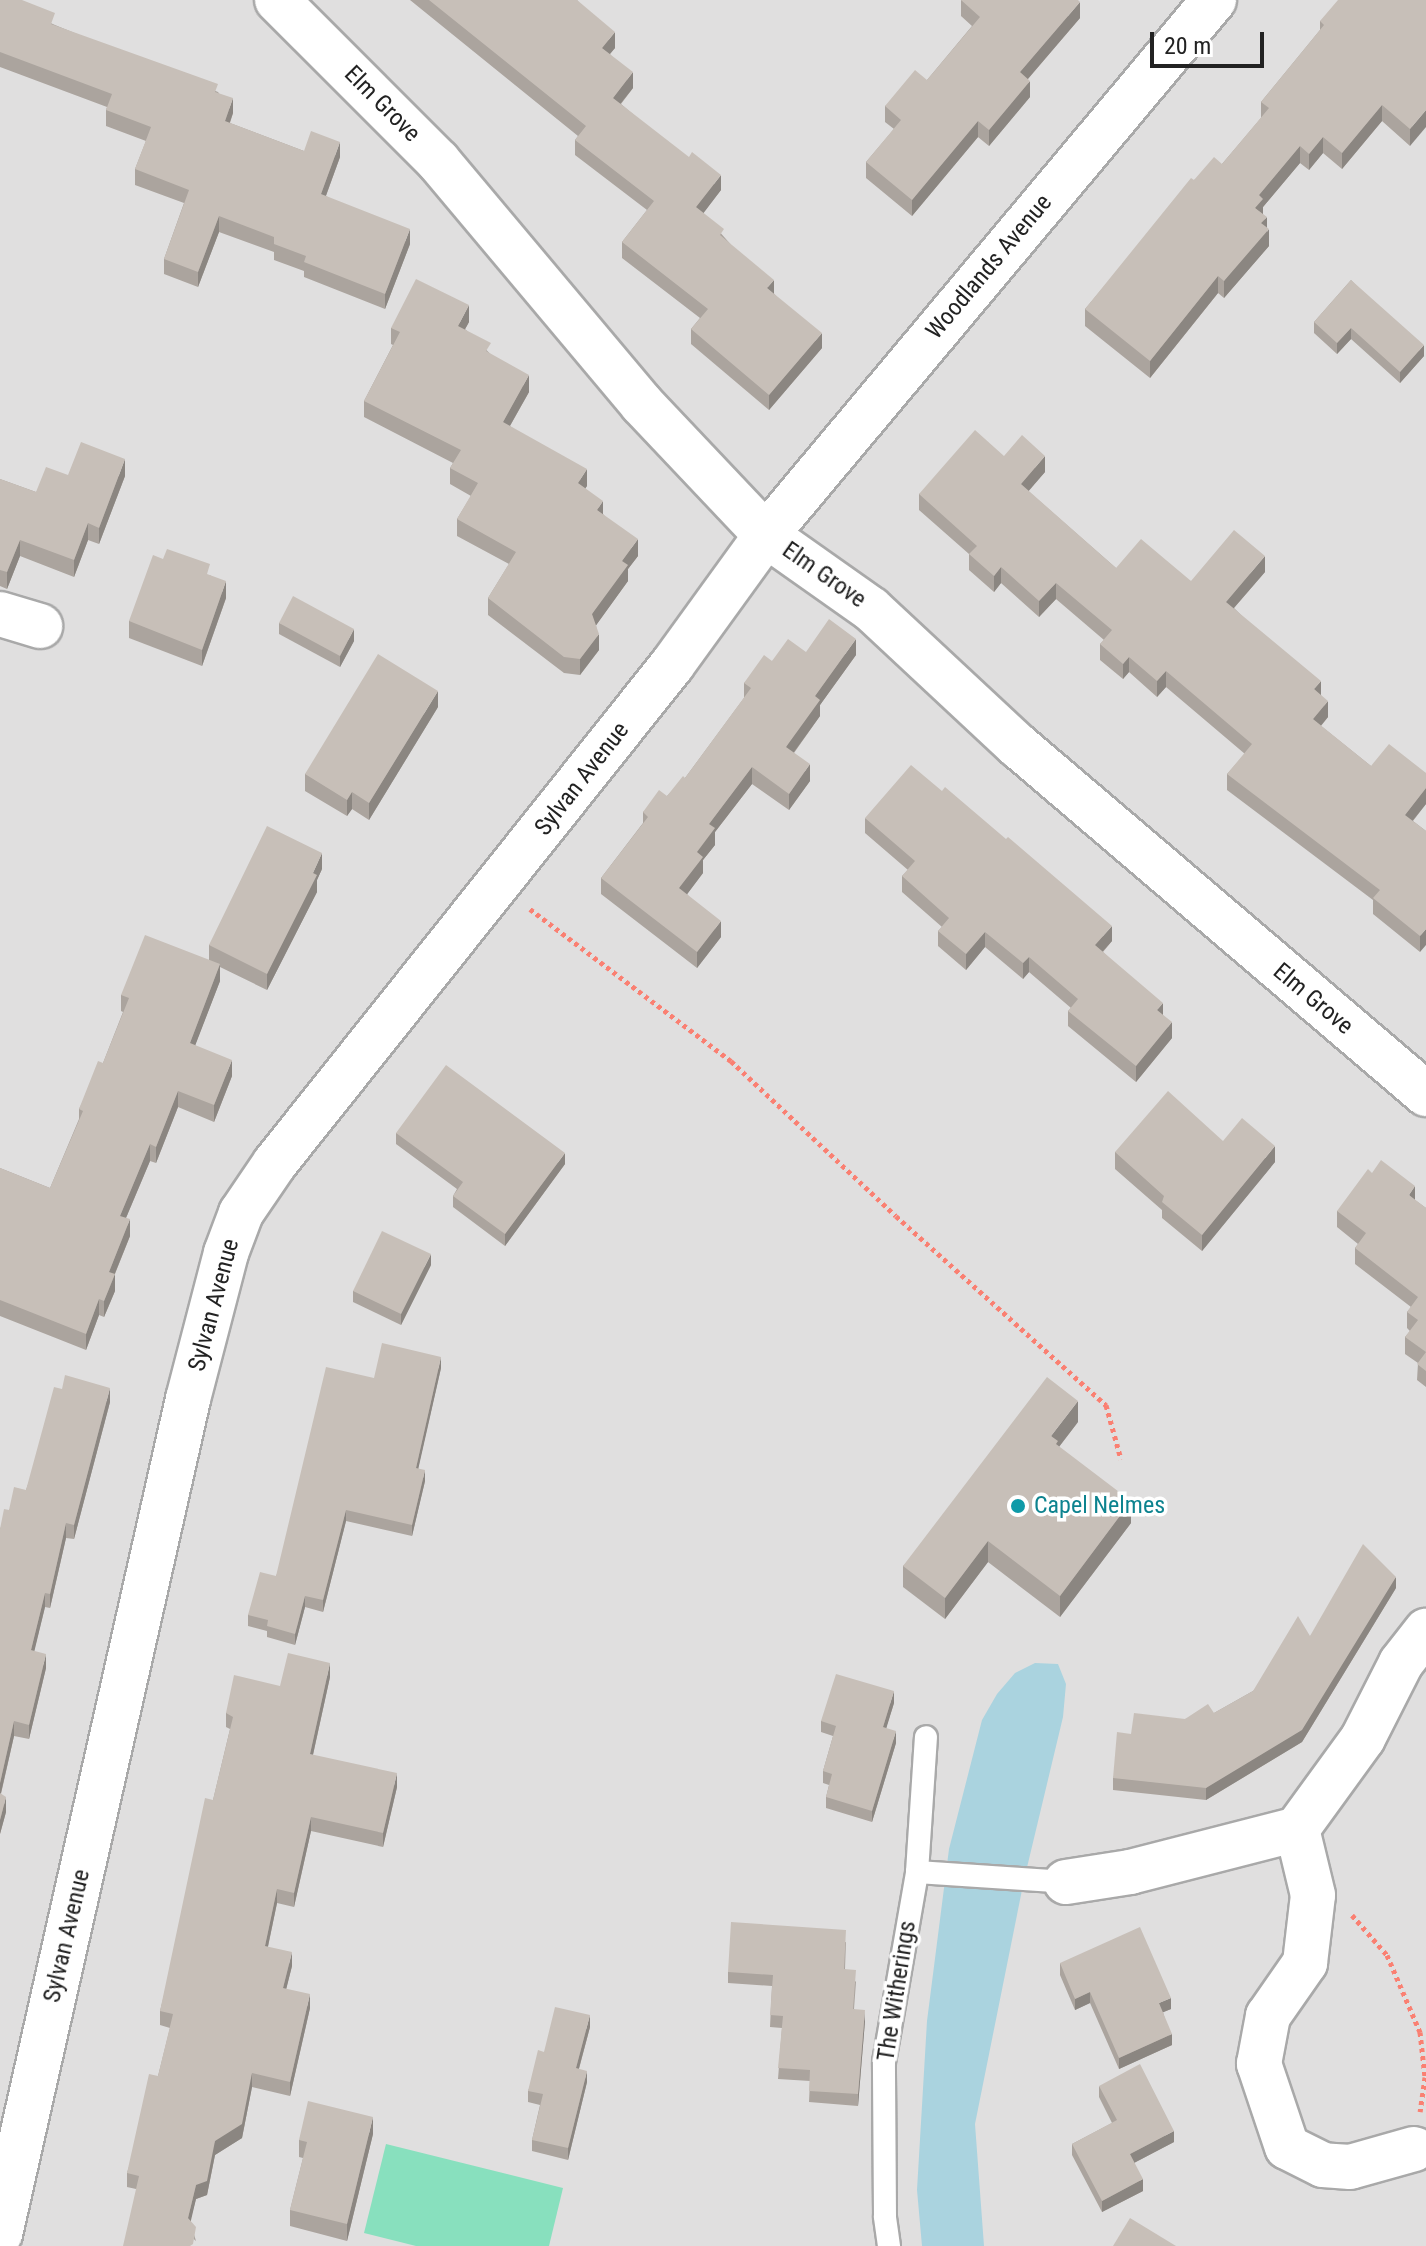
<!DOCTYPE html>
<html>
<head>
<meta charset="utf-8">
<style>
  body { margin:0 }
  #map { position:relative; width:1426px; height:2246px; overflow:hidden; background:#f2efe9; font-family:"Roboto Condensed",sans-serif }
  div>[style] { position:absolute }
  [style*='--x'] { left:calc(var(--x)*1px); top:calc(var(--y)*1px); width:calc(var(--w)*1px); rotate:calc(var(--a)*1deg) }
  .residential>* { inset:0; background:#e0dfdf }
  .pitch>* { inset:0; background:#88e0be }
  .water>* { inset:0; background:#aad3df }
  .path>* { height:5px; margin-top:-2.5px; transform-origin:0; background:repeating-linear-gradient(90deg,#fa8072 0 4px,transparent 0 8px) }
  .roads { filter:drop-shadow(2px 0 #a9a9a9) drop-shadow(-2px 0 #a9a9a9) drop-shadow(0 2px #a9a9a9) drop-shadow(0 -2px #a9a9a9) }
  .lane>* { height:22px; margin:-11px; padding:0 11px; transform-origin:11px; border-radius:11px; background:#fff }
  .street>* { height:44px; margin:-22px; padding:0 22px; transform-origin:22px; border-radius:22px; background:#fff }
  .wall>* { inset:0; background:#aba49e }
  .shaded-wall>* { inset:0; background:#8b8681 }
  .building>* { inset:0; background:#c7bfb8 }
  .dots>* { width:22px; height:22px; translate:-50% -50%; box-sizing:border-box; border:4px solid #fff; border-radius:50% }
  span { translate:-50% -50%; white-space:nowrap; text-align:center; line-height:1.15; -webkit-text-stroke:7px #fff; paint-order:stroke }
  .street-label { font-size:24px; color:#222 }
  .culture-label { font-size:24px; color:#0d838f }
  .left { translate:0 -50%; text-align:left }
  .scale { position:absolute; left:1150px; top:32px; width:114px; height:36px; box-sizing:border-box; border:4px solid #222; border-top:0; padding-left:10px; font-size:24px; line-height:28px; white-space:nowrap; color:#222; -webkit-text-stroke:6px #fff; paint-order:stroke }
</style>
</head>
<body>
<div id="map">
  <div class="residential">
    <i style="clip-path:polygon(0 0,1426px 0,1426px 2246px,0 2246px)"></i>
  </div>
  <div class="pitch">
    <i style="clip-path:polygon(386px 2144px,563px 2188px,549px 2246px,416px 2246px,364px 2233px)"></i>
  </div>
  <div class="water">
    <i style="clip-path:polygon(1035px 1663px,1058px 1664px,1066px 1684px,1063px 1717px,1024px 1880px,975px 2124px,984px 2246px,922px 2246px,917px 2190px,927px 2021px,949px 1849px,982px 1720px,997px 1694px,1015px 1673px)"></i>
  </div>
  <div class="path">
    <i style="--x:530;--y:909;--w:252;--a:37.1"></i>
    <i style="--x:731;--y:1061;--w:226;--a:43.2"></i>
    <i style="--x:896;--y:1216;--w:283;--a:42"></i>
    <i style="--x:1106;--y:1405;--w:56;--a:74.5"></i>
    <i style="--x:1352;--y:1915;--w:53;--a:48.8"></i>
    <i style="--x:1387;--y:1955;--w:84;--a:66.8"></i>
    <i style="--x:1420;--y:2032;--w:45;--a:83.7"></i>
    <i style="--x:1425;--y:2077;--w:35;--a:98"></i>
  </div>
  <div class="roads">
    <div class="lane">
      <i style="--x:917;--y:1872;--w:149;--a:3.8"></i>
      <i style="--x:889;--y:2246;--w:30;--a:-98"></i>
      <i style="--x:885;--y:2216;--w:154;--a:-90.4"></i>
      <i style="--x:884;--y:2062;--w:193;--a:-80.1"></i>
      <i style="--x:917;--y:1872;--w:135;--a:-86.2"></i>
    </div>
    <div class="street">
      <i style="--x:277;--y:0;--w:228;--a:45"></i>
      <i style="--x:438;--y:161;--w:317;--a:50"></i>
      <i style="--x:642;--y:404;--w:180;--a:46.6"></i>
      <i style="--x:766;--y:535;--w:128;--a:35.2"></i>
      <i style="--x:871;--y:609;--w:200;--a:43"></i>
      <i style="--x:1017;--y:745;--w:538;--a:40.47"></i>
      <i style="--x:0;--y:614;--w:42;--a:16.7"></i>
      <i style="--x:1066;--y:1882;--w:65;--a:-8.9"></i>
      <i style="--x:1130;--y:1872;--w:172;--a:-14.4"></i>
      <i style="--x:1414;--y:2149;--w:66;--a:164.3"></i>
      <i style="--x:1350;--y:2167;--w:27;--a:-176"></i>
      <i style="--x:1323;--y:2165;--w:40;--a:-153.4"></i>
      <i style="--x:1287;--y:2147;--w:88;--a:-108.6"></i>
      <i style="--x:1259;--y:2064;--w:49;--a:-79.4"></i>
      <i style="--x:1268;--y:2016;--w:65;--a:-55.1"></i>
      <i style="--x:1305;--y:1963;--w:68;--a:-83.3"></i>
      <i style="--x:1313;--y:1895;--w:68;--a:-103.6"></i>
      <i style="--x:1297;--y:1829;--w:112;--a:-54"></i>
      <i style="--x:1363;--y:1738;--w:84;--a:-63.1"></i>
      <i style="--x:1401;--y:1663;--w:41;--a:-52"></i>
      <i style="--x:0;--y:2234;--w:856;--a:-77.31"></i>
      <i style="--x:188;--y:1399;--w:151;--a:-75.4"></i>
      <i style="--x:226;--y:1253;--w:43;--a:-69.4"></i>
      <i style="--x:241;--y:1213;--w:60;--a:-55.8"></i>
      <i style="--x:275;--y:1163;--w:637;--a:-51.44"></i>
      <i style="--x:672;--y:665;--w:160;--a:-54.1"></i>
      <i style="--x:766;--y:535;--w:698;--a:-50.06"></i>
    </div>
  </div>
  <div class="wall">
    <i style="clip-path:polygon(0 0,55px 25px,218px 92px,233px 113px,230px 123px,304px 151px,340px 157px,326px 196px,410px 244px,385px 309px,304px 277px,304px 271px,274px 260px,274px 252px,219px 232px,198px 287px,164px 274px,164px 259px,184px 203px,135px 185px,135px 169px,146px 141px,106px 126px,106px 110px,107px 107px,0 67px)"></i>
    <i style="clip-path:polygon(410px 0,577px 0,615px 48px,610px 54px,633px 88px,621px 104px,721px 190px,703px 213px,822px 348px,769px 410px,691px 344px,691px 329px,700px 318px,622px 258px,622px 242px,647px 210px,575px 155px,575px 140px,578px 136px)"></i>
    <i style="clip-path:polygon(961px 0,1080px 18px,1028px 79px,1030px 97px,989px 146px,978px 137px,912px 216px,866px 178px,866px 162px,894px 129px,885px 122px,885px 106px,927px 80px,972px 26px,961px 16px)"></i>
    <i style="clip-path:polygon(1426px 0,1410px 146px,1382px 121px,1342px 169px,1323px 153px,1309px 170px,1300px 163px,1263px 207px,1263px 214px,1267px 227px,1269px 246px,1224px 298px,1218px 293px,1150px 378px,1085px 326px,1085px 309px,1194px 180px,1222px 164px,1261px 118px,1261px 102px,1320px 30px,1320px 21px)"></i>
    <i style="clip-path:polygon(1351px 280px,1424px 356px,1400px 383px,1351px 339px,1337px 354px,1314px 333px,1314px 322px)"></i>
    <i style="clip-path:polygon(469px 322px,465px 329px,529px 392px,510px 426px,587px 486px,585px 488px,603px 514px,638px 556px,628px 569px,628px 581px,596px 625px,599px 650px,580px 675px,564px 673px,488px 615px,488px 598px,509px 564px,457px 536px,457px 519px,471px 496px,450px 484px,450px 468px,453px 463px,364px 417px,364px 401px,393px 345px,391px 344px,391px 328px)"></i>
    <i style="clip-path:polygon(1004px 456px,1045px 472px,1028px 491px,1116px 568px,1191px 581px,1265px 572px,1234px 608px,1321px 695px,1328px 717px,1321px 726px,1371px 766px,1426px 773px,1426px 804px,1413px 821px,1426px 831px,1420px 952px,1373px 914px,1373px 900px,1227px 790px,1227px 774px,1245px 754px,1166px 687px,1157px 697px,1129px 672px,1123px 679px,1100px 660px,1100px 644px,1104px 640px,1056px 599px,1039px 617px,1001px 583px,994px 592px,969px 570px,969px 554px,919px 510px,919px 494px)"></i>
    <i style="clip-path:polygon(68px 475px,125px 476px,99px 544px,88px 540px,74px 577px,20px 556px,7px 589px,0 586px,0 479px,36px 492px)"></i>
    <i style="clip-path:polygon(210px 575px,226px 598px,202px 666px,129px 638px,129px 621px)"></i>
    <i style="clip-path:polygon(279px 623px,354px 641px,340px 667px,279px 634px)"></i>
    <i style="clip-path:polygon(806px 652px,856px 655px,820px 705px,820px 716px,794px 753px,810px 781px,789px 810px,752px 784px,715px 832px,715px 845px,703px 860px,703px 873px,687px 894px,721px 937px,697px 968px,601px 894px,601px 878px,643px 823px,643px 812px,667px 796px,685px 778px,744px 698px,744px 683px,772px 661px)"></i>
    <i style="clip-path:polygon(438px 707px,369px 820px,352px 809px,347px 816px,305px 791px,305px 774px)"></i>
    <i style="clip-path:polygon(865px 818px,1112px 941px,1103px 952px,1163px 1015px,1172px 1038px,1136px 1082px,1068px 1026px,1068px 1011px,1071px 1008px,1029px 972px,1023px 979px,985px 947px,966px 970px,938px 946px,938px 931px,942px 927px,902px 892px,902px 876px,908px 870px,865px 833px)"></i>
    <i style="clip-path:polygon(322px 869px,317px 880px,317px 892px,267px 990px,220px 967px,220px 981px,195px 1045px,232px 1076px,214px 1122px,178px 1107px,156px 1163px,150px 1161px,126px 1218px,130px 1236px,115px 1274px,115px 1291px,104px 1317px,99px 1315px,86px 1350px,0 1316px,0 1168px,50px 1188px,79px 1119px,79px 1109px,103px 1063px,123px 1012px,121px 1011px,121px 995px,209px 960px,209px 945px)"></i>
    <i style="clip-path:polygon(396px 1133px,565px 1164px,505px 1246px,453px 1207px,453px 1196px,457px 1189px,396px 1144px)"></i>
    <i style="clip-path:polygon(1223px 1141px,1275px 1162px,1202px 1251px,1162px 1218px,1162px 1210px,1115px 1169px,1115px 1152px)"></i>
    <i style="clip-path:polygon(1415px 1200px,1426px 1208px,1426px 1387px,1417px 1380px,1418px 1363px,1405px 1354px,1405px 1337px,1410px 1331px,1407px 1328px,1407px 1312px,1411px 1307px,1355px 1264px,1355px 1248px,1358px 1244px,1337px 1227px,1337px 1211px)"></i>
    <i style="clip-path:polygon(431px 1265px,401px 1325px,353px 1302px,353px 1291px)"></i>
    <i style="clip-path:polygon(441px 1368px,418px 1468px,425px 1481px,412px 1536px,346px 1521px,323px 1612px,305px 1607px,295px 1645px,267px 1637px,267px 1631px,248px 1626px,248px 1615px,276px 1576px,374px 1378px)"></i>
    <i style="clip-path:polygon(62px 1389px,110px 1402px,74px 1539px,66px 1538px,50px 1608px,45px 1607px,34px 1651px,46px 1668px,29px 1739px,14px 1736px,1px 1794px,6px 1812px,0 1834px,0 1529px,9px 1510px,26px 1490px)"></i>
    <i style="clip-path:polygon(1078px 1422px,1059px 1447px,1131px 1523px,1060px 1617px,988px 1562px,945px 1619px,903px 1587px,903px 1566px)"></i>
    <i style="clip-path:polygon(1396px 1588px,1302px 1742px,1206px 1800px,1113px 1790px,1113px 1778px,1131px 1734px,1185px 1719px,1214px 1713px,1253px 1691px,1310px 1636px)"></i>
    <i style="clip-path:polygon(330px 1677px,313px 1755px,397px 1787px,383px 1847px,311px 1831px,294px 1907px,277px 1903px,268px 1947px,292px 1966px,286px 1989px,310px 2008px,290px 2096px,252px 2087px,242px 2138px,215px 2155px,207px 2195px,196px 2199px,190px 2221px,196px 2241px,136px 2189px,127px 2187px,127px 2173px,158px 2076px,170px 2028px,160px 2025px,160px 2011px,213px 1800px,230px 1729px,226px 1727px,226px 1713px,280px 1686px)"></i>
    <i style="clip-path:polygon(894px 1703px,886px 1728px,896px 1743px,872px 1822px,826px 1808px,826px 1797px,829px 1785px,823px 1783px,823px 1771px,833px 1736px,821px 1732px,821px 1721px)"></i>
    <i style="clip-path:polygon(846px 1942px,845px 1969px,856px 1982px,854px 2009px,865px 2021px,858px 2106px,809px 2102px,810px 2081px,778px 2079px,782px 2028px,770px 2027px,772px 1986px,728px 1983px,728px 1972px)"></i>
    <i style="clip-path:polygon(1060px 1963px,1171px 2009px,1163px 2012px,1172px 2045px,1119px 2069px,1090px 2003px,1075px 2010px,1060px 1975px)"></i>
    <i style="clip-path:polygon(590px 2027px,579px 2069px,587px 2082px,568px 2160px,532px 2151px,532px 2140px,540px 2105px,528px 2102px,528px 2091px,544px 2052px)"></i>
    <i style="clip-path:polygon(1099px 2086px,1174px 2142px,1134px 2163px,1143px 2191px,1102px 2212px,1072px 2155px,1072px 2144px,1112px 2123px,1099px 2097px)"></i>
    <i style="clip-path:polygon(373px 2134px,347px 2241px,290px 2226px,290px 2210px,303px 2158px,299px 2157px,299px 2140px)"></i>
  </div>
  <div class="shaded-wall">
    <i style="clip-path:polygon(1080px 2px,1080px 18px,1020px 88px,1020px 72px)"></i>
    <i style="clip-path:polygon(615px 32px,615px 48px,602px 63px,602px 48px)"></i>
    <i style="clip-path:polygon(633px 72px,633px 88px,613px 113px,613px 98px)"></i>
    <i style="clip-path:polygon(1030px 81px,1030px 97px,989px 146px,989px 130px)"></i>
    <i style="clip-path:polygon(233px 98px,233px 113px,225px 136px,225px 121px)"></i>
    <i style="clip-path:polygon(1382px 105px,1382px 121px,1342px 169px,1342px 153px)"></i>
    <i style="clip-path:polygon(1426px 110px,1426px 127px,1410px 146px,1410px 129px)"></i>
    <i style="clip-path:polygon(978px 121px,978px 137px,912px 216px,912px 200px)"></i>
    <i style="clip-path:polygon(1323px 137px,1323px 153px,1309px 170px,1309px 154px)"></i>
    <i style="clip-path:polygon(340px 142px,340px 157px,321px 209px,321px 194px)"></i>
    <i style="clip-path:polygon(1300px 146px,1300px 163px,1263px 207px,1263px 215px,1255px 208px,1259px 195px)"></i>
    <i style="clip-path:polygon(721px 175px,721px 190px,696px 223px,696px 207px)"></i>
    <i style="clip-path:polygon(219px 216px,219px 232px,198px 287px,198px 272px)"></i>
    <i style="clip-path:polygon(1267px 217px,1267px 232px,1269px 229px,1269px 246px,1224px 298px,1224px 281px,1261px 223px)"></i>
    <i style="clip-path:polygon(410px 229px,410px 244px,385px 309px,385px 294px)"></i>
    <i style="clip-path:polygon(1218px 276px,1218px 293px,1150px 378px,1150px 361px)"></i>
    <i style="clip-path:polygon(774px 280px,774px 295px,767px 288px)"></i>
    <i style="clip-path:polygon(469px 305px,469px 322px,458px 342px,458px 326px)"></i>
    <i style="clip-path:polygon(1351px 328px,1351px 339px,1337px 354px,1337px 343px)"></i>
    <i style="clip-path:polygon(822px 333px,822px 348px,769px 410px,769px 395px)"></i>
    <i style="clip-path:polygon(1424px 345px,1424px 356px,1400px 383px,1400px 372px)"></i>
    <i style="clip-path:polygon(529px 375px,529px 392px,503px 438px,503px 422px)"></i>
    <i style="clip-path:polygon(1045px 456px,1045px 472px,1021px 500px,1021px 484px)"></i>
    <i style="clip-path:polygon(125px 459px,125px 476px,99px 544px,99px 528px)"></i>
    <i style="clip-path:polygon(587px 469px,587px 486px,578px 499px,578px 483px)"></i>
    <i style="clip-path:polygon(603px 501px,603px 517px,597px 510px)"></i>
    <i style="clip-path:polygon(88px 523px,88px 540px,74px 577px,74px 560px)"></i>
    <i style="clip-path:polygon(638px 539px,638px 556px,628px 569px,628px 581px,592px 631px,592px 614px,622px 561px)"></i>
    <i style="clip-path:polygon(20px 540px,20px 556px,7px 589px,7px 572px)"></i>
    <i style="clip-path:polygon(1265px 556px,1265px 572px,1226px 617px,1226px 602px)"></i>
    <i style="clip-path:polygon(1001px 567px,1001px 583px,994px 592px,994px 576px)"></i>
    <i style="clip-path:polygon(226px 581px,226px 598px,202px 666px,202px 650px)"></i>
    <i style="clip-path:polygon(1056px 583px,1056px 599px,1039px 617px,1039px 601px)"></i>
    <i style="clip-path:polygon(354px 629px,354px 641px,340px 667px,340px 656px)"></i>
    <i style="clip-path:polygon(599px 634px,599px 650px,580px 675px,580px 659px)"></i>
    <i style="clip-path:polygon(856px 639px,856px 655px,820px 705px,820px 716px,786px 763px,786px 747px,815px 696px)"></i>
    <i style="clip-path:polygon(1129px 657px,1129px 672px,1123px 679px,1123px 664px)"></i>
    <i style="clip-path:polygon(1166px 671px,1166px 687px,1157px 697px,1157px 681px)"></i>
    <i style="clip-path:polygon(1321px 681px,1321px 697px,1314px 689px)"></i>
    <i style="clip-path:polygon(438px 691px,438px 707px,369px 820px,369px 803px)"></i>
    <i style="clip-path:polygon(1328px 701px,1328px 717px,1313px 735px,1313px 719px)"></i>
    <i style="clip-path:polygon(810px 764px,810px 781px,789px 810px,789px 794px)"></i>
    <i style="clip-path:polygon(752px 767px,752px 784px,715px 832px,715px 845px,703px 860px,703px 873px,679px 905px,679px 888px,709px 824px)"></i>
    <i style="clip-path:polygon(1426px 788px,1426px 804px,1405px 830px,1405px 815px)"></i>
    <i style="clip-path:polygon(352px 792px,352px 809px,347px 816px,347px 800px)"></i>
    <i style="clip-path:polygon(322px 853px,322px 869px,317px 880px,317px 892px,267px 990px,267px 974px)"></i>
    <i style="clip-path:polygon(721px 921px,721px 937px,697px 968px,697px 952px)"></i>
    <i style="clip-path:polygon(1112px 926px,1112px 941px,1095px 960px,1095px 945px)"></i>
    <i style="clip-path:polygon(1426px 929px,1426px 945px,1420px 952px,1420px 936px)"></i>
    <i style="clip-path:polygon(985px 932px,985px 947px,966px 970px,966px 954px)"></i>
    <i style="clip-path:polygon(1029px 957px,1029px 972px,1023px 979px,1023px 963px)"></i>
    <i style="clip-path:polygon(220px 964px,220px 981px,190px 1059px,190px 1043px)"></i>
    <i style="clip-path:polygon(1163px 1003px,1163px 1018px,1157px 1010px)"></i>
    <i style="clip-path:polygon(1172px 1022px,1172px 1038px,1136px 1082px,1136px 1066px)"></i>
    <i style="clip-path:polygon(232px 1060px,232px 1076px,214px 1122px,214px 1105px)"></i>
    <i style="clip-path:polygon(178px 1091px,178px 1107px,156px 1163px,156px 1147px)"></i>
    <i style="clip-path:polygon(150px 1144px,150px 1161px,120px 1232px,120px 1216px)"></i>
    <i style="clip-path:polygon(1275px 1146px,1275px 1162px,1202px 1251px,1202px 1235px)"></i>
    <i style="clip-path:polygon(565px 1153px,565px 1164px,505px 1246px,505px 1234px)"></i>
    <i style="clip-path:polygon(1415px 1186px,1415px 1203px,1409px 1195px)"></i>
    <i style="clip-path:polygon(130px 1219px,130px 1236px,109px 1288px,109px 1272px)"></i>
    <i style="clip-path:polygon(431px 1254px,431px 1265px,401px 1325px,401px 1314px)"></i>
    <i style="clip-path:polygon(115px 1274px,115px 1291px,104px 1317px,104px 1301px)"></i>
    <i style="clip-path:polygon(99px 1299px,99px 1315px,86px 1350px,86px 1334px)"></i>
    <i style="clip-path:polygon(441px 1357px,441px 1368px,416px 1479px,416px 1468px)"></i>
    <i style="clip-path:polygon(110px 1388px,110px 1402px,74px 1539px,74px 1525px)"></i>
    <i style="clip-path:polygon(1078px 1401px,1078px 1422px,1058px 1448px,1051px 1436px)"></i>
    <i style="clip-path:polygon(425px 1470px,425px 1481px,412px 1536px,412px 1525px)"></i>
    <i style="clip-path:polygon(1131px 1501px,1131px 1523px,1060px 1617px,1060px 1596px)"></i>
    <i style="clip-path:polygon(346px 1510px,346px 1521px,323px 1612px,323px 1600px)"></i>
    <i style="clip-path:polygon(66px 1523px,66px 1538px,50px 1608px,50px 1594px)"></i>
    <i style="clip-path:polygon(988px 1541px,988px 1562px,945px 1619px,945px 1598px)"></i>
    <i style="clip-path:polygon(1396px 1577px,1396px 1588px,1302px 1742px,1206px 1800px,1206px 1788px)"></i>
    <i style="clip-path:polygon(45px 1593px,45px 1607px,31px 1665px,31px 1650px)"></i>
    <i style="clip-path:polygon(305px 1596px,305px 1607px,295px 1645px,295px 1634px)"></i>
    <i style="clip-path:polygon(46px 1654px,46px 1668px,29px 1739px,29px 1725px)"></i>
    <i style="clip-path:polygon(330px 1663px,330px 1677px,310px 1768px,310px 1754px)"></i>
    <i style="clip-path:polygon(894px 1691px,894px 1703px,883px 1739px,883px 1727px)"></i>
    <i style="clip-path:polygon(14px 1721px,14px 1736px,0 1797px,0 1783px)"></i>
    <i style="clip-path:polygon(896px 1731px,896px 1743px,872px 1822px,872px 1811px)"></i>
    <i style="clip-path:polygon(397px 1773px,397px 1787px,383px 1847px,383px 1833px)"></i>
    <i style="clip-path:polygon(6px 1797px,6px 1812px,0 1834px,0 1820px)"></i>
    <i style="clip-path:polygon(311px 1817px,311px 1831px,294px 1907px,294px 1893px)"></i>
    <i style="clip-path:polygon(277px 1889px,277px 1903px,265px 1960px,265px 1946px)"></i>
    <i style="clip-path:polygon(292px 1952px,292px 1966px,283px 2002px,283px 1988px)"></i>
    <i style="clip-path:polygon(1090px 1992px,1090px 2003px,1075px 2010px,1075px 1999px)"></i>
    <i style="clip-path:polygon(310px 1994px,310px 2008px,290px 2096px,290px 2082px)"></i>
    <i style="clip-path:polygon(1171px 1998px,1171px 2009px,1159px 2014px,1159px 2003px)"></i>
    <i style="clip-path:polygon(865px 2010px,865px 2021px,858px 2106px,858px 2094px)"></i>
    <i style="clip-path:polygon(590px 2015px,590px 2027px,576px 2079px,576px 2068px)"></i>
    <i style="clip-path:polygon(1172px 2034px,1172px 2045px,1119px 2069px,1119px 2058px)"></i>
    <i style="clip-path:polygon(587px 2071px,587px 2082px,568px 2160px,568px 2148px)"></i>
    <i style="clip-path:polygon(252px 2073px,252px 2087px,242px 2138px,215px 2155px,207px 2195px,196px 2199px,188px 2233px,188px 2218px,196px 2185px,215px 2141px)"></i>
    <i style="clip-path:polygon(373px 2117px,373px 2134px,347px 2241px,347px 2224px)"></i>
    <i style="clip-path:polygon(1174px 2131px,1174px 2142px,1130px 2165px,1130px 2154px)"></i>
    <i style="clip-path:polygon(1143px 2179px,1143px 2191px,1102px 2212px,1102px 2201px)"></i>
  </div>
  <div class="building">
    <i style="clip-path:polygon(0 0,22px 0,55px 13px,51px 24px,218px 84px,215px 92px,233px 98px,225px 121px,304px 151px,311px 131px,340px 142px,321px 194px,410px 229px,385px 294px,304px 262px,306px 256px,274px 244px,274px 237px,219px 216px,198px 272px,164px 259px,189px 190px,135px 169px,151px 127px,106px 110px,112px 94px,0 52px)"></i>
    <i style="clip-path:polygon(429px 0,577px 0,615px 32px,602px 48px,633px 72px,613px 98px,689px 157px,692px 152px,721px 175px,696px 207px,724px 229px,720px 235px,774px 280px,767px 288px,822px 333px,769px 395px,691px 329px,708px 309px,622px 242px,654px 201px,575px 140px,586px 126px)"></i>
    <i style="clip-path:polygon(961px 0,1078px 0,1080px 2px,1020px 72px,1030px 81px,989px 130px,978px 121px,912px 200px,866px 162px,901px 120px,885px 106px,915px 70px,927px 80px,980px 17px)"></i>
    <i style="clip-path:polygon(1338px 0,1426px 0,1426px 110px,1410px 129px,1382px 105px,1342px 153px,1323px 137px,1309px 154px,1300px 146px,1259px 195px,1263px 199px,1255px 208px,1267px 217px,1261px 223px,1269px 229px,1224px 281px,1218px 276px,1150px 361px,1085px 309px,1191px 178px,1194px 180px,1214px 157px,1222px 164px,1269px 108px,1261px 102px,1324px 25px,1320px 21px)"></i>
    <i style="clip-path:polygon(416px 279px,469px 305px,458px 326px,491px 343px,486px 351px,529px 375px,503px 422px,587px 469px,578px 483px,603px 501px,597px 510px,638px 539px,622px 561px,628px 565px,592px 614px,599px 634px,580px 659px,564px 657px,488px 598px,516px 552px,457px 519px,478px 483px,450px 468px,461px 450px,364px 401px,400px 332px,391px 328px)"></i>
    <i style="clip-path:polygon(1351px 280px,1424px 345px,1400px 372px,1351px 328px,1337px 343px,1314px 322px)"></i>
    <i style="clip-path:polygon(975px 430px,1004px 456px,1022px 435px,1045px 456px,1021px 484px,1116px 568px,1141px 539px,1191px 581px,1234px 530px,1265px 556px,1226px 602px,1321px 681px,1314px 689px,1328px 701px,1313px 719px,1371px 766px,1389px 744px,1426px 773px,1426px 788px,1405px 815px,1426px 831px,1426px 929px,1420px 936px,1373px 898px,1380px 890px,1227px 774px,1252px 744px,1166px 671px,1157px 681px,1129px 657px,1123px 664px,1100px 644px,1112px 630px,1056px 583px,1039px 601px,1001px 567px,994px 576px,969px 554px,977px 546px,919px 494px)"></i>
    <i style="clip-path:polygon(81px 442px,125px 459px,99px 528px,88px 523px,74px 560px,20px 540px,7px 572px,0 570px,0 479px,36px 492px,46px 467px,68px 475px)"></i>
    <i style="clip-path:polygon(167px 549px,210px 564px,207px 574px,226px 581px,202px 650px,129px 621px,153px 555px,163px 559px)"></i>
    <i style="clip-path:polygon(293px 596px,354px 629px,340px 656px,279px 623px)"></i>
    <i style="clip-path:polygon(829px 619px,856px 639px,815px 696px,820px 700px,786px 747px,810px 764px,789px 794px,752px 767px,709px 824px,715px 828px,697px 852px,703px 857px,679px 888px,721px 921px,697px 952px,601px 878px,648px 817px,643px 812px,659px 790px,667px 796px,683px 776px,685px 778px,751px 688px,744px 683px,764px 655px,772px 661px,788px 639px,806px 652px)"></i>
    <i style="clip-path:polygon(378px 654px,438px 691px,369px 803px,352px 792px,347px 800px,305px 774px)"></i>
    <i style="clip-path:polygon(911px 765px,942px 791px,945px 787px,1006px 839px,1008px 837px,1112px 926px,1095px 945px,1163px 1003px,1157px 1010px,1172px 1022px,1136px 1066px,1068px 1011px,1078px 999px,1029px 957px,1023px 963px,985px 932px,966px 954px,938px 931px,949px 918px,902px 876px,915px 861px,865px 818px)"></i>
    <i style="clip-path:polygon(267px 826px,322px 853px,313px 873px,317px 875px,267px 974px,209px 945px)"></i>
    <i style="clip-path:polygon(145px 935px,220px 964px,190px 1043px,232px 1060px,214px 1105px,178px 1091px,156px 1147px,150px 1144px,120px 1216px,130px 1219px,109px 1272px,115px 1274px,104px 1301px,99px 1299px,86px 1334px,0 1300px,0 1168px,50px 1188px,83px 1111px,79px 1109px,98px 1061px,103px 1063px,129px 998px,121px 995px)"></i>
    <i style="clip-path:polygon(446px 1065px,565px 1153px,505px 1234px,453px 1196px,463px 1182px,396px 1133px)"></i>
    <i style="clip-path:polygon(1168px 1091px,1223px 1141px,1242px 1118px,1275px 1146px,1202px 1235px,1162px 1202px,1164px 1196px,1115px 1152px)"></i>
    <i style="clip-path:polygon(1381px 1160px,1415px 1186px,1409px 1195px,1426px 1208px,1426px 1371px,1417px 1364px,1426px 1352px,1405px 1337px,1418px 1320px,1407px 1312px,1418px 1297px,1355px 1248px,1366px 1233px,1337px 1211px,1368px 1169px,1372px 1173px)"></i>
    <i style="clip-path:polygon(382px 1231px,431px 1254px,401px 1314px,353px 1291px)"></i>
    <i style="clip-path:polygon(382px 1343px,441px 1357px,416px 1468px,425px 1470px,412px 1525px,346px 1510px,323px 1600px,305px 1596px,295px 1634px,267px 1626px,268px 1620px,248px 1615px,260px 1572px,276px 1576px,326px 1367px,374px 1378px)"></i>
    <i style="clip-path:polygon(65px 1375px,110px 1388px,74px 1525px,66px 1523px,50px 1594px,45px 1593px,31px 1650px,46px 1654px,29px 1725px,14px 1721px,0 1783px,0 1529px,4px 1509px,9px 1510px,14px 1487px,26px 1490px,54px 1387px,62px 1389px)"></i>
    <i style="clip-path:polygon(1047px 1377px,1078px 1401px,1051px 1436px,1058px 1441px,1056px 1444px,1131px 1501px,1060px 1596px,988px 1541px,945px 1598px,903px 1566px)"></i>
    <i style="clip-path:polygon(1363px 1544px,1396px 1577px,1302px 1730px,1206px 1788px,1113px 1778px,1117px 1732px,1131px 1734px,1134px 1713px,1185px 1719px,1208px 1704px,1214px 1713px,1253px 1691px,1298px 1616px,1310px 1636px)"></i>
    <i style="clip-path:polygon(288px 1653px,330px 1663px,310px 1754px,397px 1773px,383px 1833px,311px 1817px,294px 1893px,277px 1889px,265px 1946px,292px 1952px,283px 1988px,310px 1994px,290px 2082px,252px 2073px,242px 2124px,215px 2141px,207px 2181px,196px 2185px,188px 2218px,196px 2227px,193px 2244px,190px 2246px,123px 2246px,139px 2176px,127px 2173px,149px 2074px,158px 2076px,173px 2014px,160px 2011px,205px 1798px,213px 1800px,233px 1717px,226px 1713px,234px 1675px,280px 1686px)"></i>
    <i style="clip-path:polygon(836px 1674px,894px 1691px,883px 1727px,896px 1731px,872px 1811px,826px 1797px,832px 1774px,823px 1771px,836px 1726px,821px 1721px)"></i>
    <i style="clip-path:polygon(0 1793px,6px 1797px,0 1820px)"></i>
    <i style="clip-path:polygon(731px 1922px,846px 1930px,844px 1969px,856px 1970px,853px 2009px,865px 2010px,858px 2094px,809px 2091px,810px 2070px,778px 2068px,783px 2016px,770px 2015px,773px 1975px,728px 1972px)"></i>
    <i style="clip-path:polygon(1140px 1927px,1171px 1998px,1159px 2003px,1172px 2034px,1119px 2058px,1090px 1992px,1075px 1999px,1060px 1963px)"></i>
    <i style="clip-path:polygon(555px 2007px,590px 2015px,576px 2068px,587px 2071px,568px 2148px,532px 2140px,543px 2094px,528px 2091px,538px 2050px,544px 2052px)"></i>
    <i style="clip-path:polygon(1140px 2064px,1174px 2131px,1130px 2154px,1143px 2179px,1102px 2201px,1072px 2144px,1117px 2120px,1099px 2086px)"></i>
    <i style="clip-path:polygon(308px 2101px,373px 2117px,347px 2224px,290px 2210px,307px 2142px,299px 2140px)"></i>
    <i style="clip-path:polygon(1130px 2218px,1176px 2246px,1113px 2246px)"></i>
  </div>
  <div class="dots">
    <i style="left:1018px;top:1506px;background:#0f9aa8"></i>
  </div>
  <div class="street-label">
    <span style="left:382px;top:104px;rotate:45deg">Elm Grove</span>
    <span style="left:989px;top:267px;rotate:-50deg">Woodlands Avenue</span>
    <span style="left:824px;top:575px;rotate:35deg">Elm Grove</span>
    <span style="left:582px;top:779px;rotate:-52deg">Sylvan Avenue</span>
    <span style="left:1313px;top:999px;rotate:40deg">Elm Grove</span>
    <span style="left:214px;top:1305px;rotate:-75deg">Sylvan Avenue</span>
    <span style="left:67px;top:1936px;rotate:-77deg">Sylvan Avenue</span>
    <span style="left:897px;top:1991px;rotate:-81deg">The Witherings</span>
  </div>
  <div class="culture-label">
    <span class="left" style="left:1034px;top:1506px">Capel Nelmes</span>
  </div>
  <div class="scale">20 m</div>
</div>
</body>
</html>
